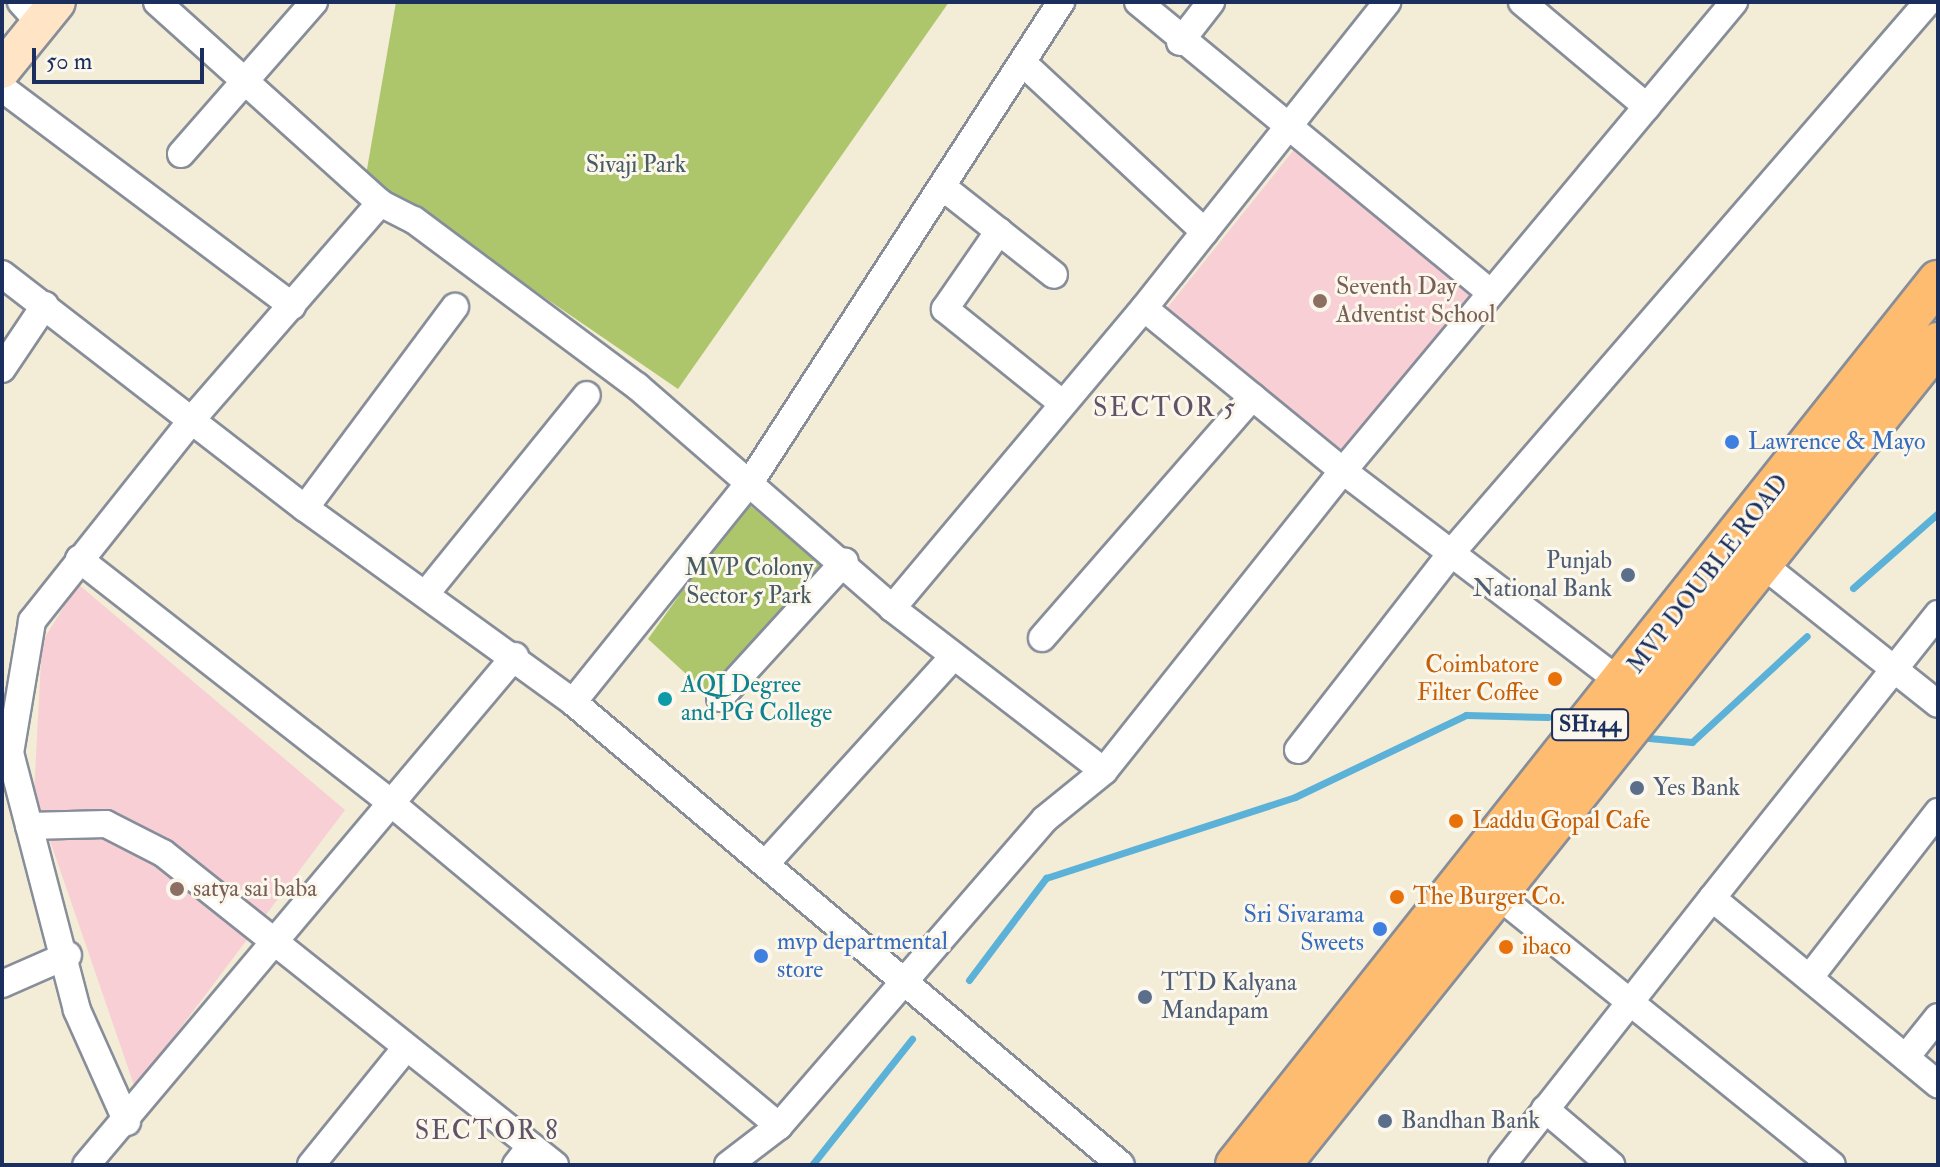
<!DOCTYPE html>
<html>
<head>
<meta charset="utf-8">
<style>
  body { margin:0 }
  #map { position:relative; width:1940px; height:1167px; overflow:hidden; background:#f3ecd6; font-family:"IM FELL Double Pica",serif }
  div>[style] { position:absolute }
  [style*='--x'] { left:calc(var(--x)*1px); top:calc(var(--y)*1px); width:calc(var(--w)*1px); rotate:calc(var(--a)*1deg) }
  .built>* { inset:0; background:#f7cfd5 }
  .green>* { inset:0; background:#adc66c }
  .stream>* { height:7px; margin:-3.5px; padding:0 3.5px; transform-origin:3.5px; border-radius:3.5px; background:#5bb1d7 }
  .roads { filter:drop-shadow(2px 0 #878e9a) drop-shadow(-2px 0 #878e9a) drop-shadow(0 2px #878e9a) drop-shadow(0 -2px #878e9a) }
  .street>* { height:26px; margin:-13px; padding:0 13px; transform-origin:13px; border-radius:13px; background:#fff }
  .secondary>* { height:36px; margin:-18px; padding:0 18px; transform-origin:18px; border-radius:18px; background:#ffe4c6 }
  .primary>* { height:40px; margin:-20px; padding:0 20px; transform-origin:20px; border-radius:20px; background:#febc70 }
  .dots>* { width:22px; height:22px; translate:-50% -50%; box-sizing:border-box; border:4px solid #fbf7ec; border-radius:50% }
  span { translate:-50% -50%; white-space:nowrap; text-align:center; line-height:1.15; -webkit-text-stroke:6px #fbf7ec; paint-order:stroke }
  .shield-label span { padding:2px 6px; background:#fbf7ec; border:2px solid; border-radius:6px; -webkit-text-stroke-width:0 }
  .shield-label { font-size:22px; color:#1b2f5e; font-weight:700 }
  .park-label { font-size:24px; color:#475c62 }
  .education-label { font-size:24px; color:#785e54 }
  .left { translate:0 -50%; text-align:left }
  .shop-label { font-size:24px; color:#366cbe }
  .right { translate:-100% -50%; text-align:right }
  .service-label { font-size:24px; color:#4e5e75 }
  .street-label { font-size:24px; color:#1b2f5e }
  .food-label { font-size:24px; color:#c56008 }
  .culture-label { font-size:24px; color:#0d838f }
  .neighbourhood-label { font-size:26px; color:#5f5467; letter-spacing:2px }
  .frame { position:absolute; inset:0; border:4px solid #1b2f5e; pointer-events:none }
  .scale { position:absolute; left:32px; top:48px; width:172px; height:36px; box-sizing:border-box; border:4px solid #1b2f5e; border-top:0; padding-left:10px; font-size:24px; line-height:28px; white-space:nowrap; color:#1b2f5e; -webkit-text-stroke:6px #fbf7ec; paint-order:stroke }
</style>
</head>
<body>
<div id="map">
  <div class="built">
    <i style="clip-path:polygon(1297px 146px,1475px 289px,1343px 455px,1164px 312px)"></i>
    <i style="clip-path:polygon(78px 584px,345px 810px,135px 1088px,34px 794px,42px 642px)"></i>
  </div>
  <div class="green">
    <i style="clip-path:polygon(396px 2px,949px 2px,678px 389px,366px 175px)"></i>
    <i style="clip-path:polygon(746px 502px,827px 570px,710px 696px,648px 639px)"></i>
  </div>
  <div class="stream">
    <i style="--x:1853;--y:588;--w:113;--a:-41.4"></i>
    <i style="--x:1649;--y:738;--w:43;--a:5.3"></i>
    <i style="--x:1692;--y:742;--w:156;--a:-42.7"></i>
    <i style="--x:969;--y:980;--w:128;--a:-53"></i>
    <i style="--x:1046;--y:878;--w:262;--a:-18"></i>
    <i style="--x:1295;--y:797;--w:190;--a:-25.6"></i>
    <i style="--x:1466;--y:715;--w:82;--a:1.4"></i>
    <i style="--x:812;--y:1165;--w:161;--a:-51.6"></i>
  </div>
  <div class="roads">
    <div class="street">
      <i style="--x:21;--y:2;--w:27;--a:48"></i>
      <i style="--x:157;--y:2;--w:300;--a:42"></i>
      <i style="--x:380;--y:203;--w:38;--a:27"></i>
      <i style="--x:414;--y:220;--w:278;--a:36.7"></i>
      <i style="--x:637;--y:386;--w:338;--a:41"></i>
      <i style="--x:1138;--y:2;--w:457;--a:39.5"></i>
      <i style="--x:1522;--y:2;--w:163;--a:40"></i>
      <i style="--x:1180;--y:42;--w:51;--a:-52.2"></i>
      <i style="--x:1023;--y:63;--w:248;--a:42.9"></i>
      <i style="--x:2;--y:88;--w:363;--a:36.9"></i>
      <i style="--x:181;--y:154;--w:202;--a:-48.8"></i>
      <i style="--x:944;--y:188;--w:140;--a:38.3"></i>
      <i style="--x:999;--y:231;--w:95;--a:124.7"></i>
      <i style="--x:945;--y:309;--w:151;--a:38.8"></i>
      <i style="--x:2;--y:274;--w:383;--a:37.7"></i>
      <i style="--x:305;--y:508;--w:331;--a:35.9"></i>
      <i style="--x:573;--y:702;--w:717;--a:40.19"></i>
      <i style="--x:1144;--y:308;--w:391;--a:-51.5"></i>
      <i style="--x:2;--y:369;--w:77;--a:-56.1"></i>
      <i style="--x:305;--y:508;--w:251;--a:-53.3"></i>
      <i style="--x:79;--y:559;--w:396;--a:38"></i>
      <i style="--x:391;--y:803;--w:473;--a:130.1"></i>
      <i style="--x:1762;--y:564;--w:225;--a:38.5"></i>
      <i style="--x:428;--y:591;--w:252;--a:-51"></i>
      <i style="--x:1938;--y:614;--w:363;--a:128.5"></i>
      <i style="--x:1712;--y:898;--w:293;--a:39.5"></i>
      <i style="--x:1042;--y:638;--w:320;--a:-48.9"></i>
      <i style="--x:515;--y:656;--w:192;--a:130.1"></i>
      <i style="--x:391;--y:803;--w:505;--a:39.78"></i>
      <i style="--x:1623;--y:684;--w:352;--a:-142.7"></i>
      <i style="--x:1343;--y:471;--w:257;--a:-140.7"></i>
      <i style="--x:1144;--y:308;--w:392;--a:130"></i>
      <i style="--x:892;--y:608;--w:267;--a:37.6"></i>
      <i style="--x:1104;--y:771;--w:384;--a:-51.5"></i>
      <i style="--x:1343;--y:471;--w:611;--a:-50.18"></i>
      <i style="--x:720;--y:698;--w:185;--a:-47.6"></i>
      <i style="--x:573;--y:702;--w:284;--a:-51.2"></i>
      <i style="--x:751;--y:481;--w:571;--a:-57.09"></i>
      <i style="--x:1298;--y:750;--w:251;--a:-52.1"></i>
      <i style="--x:1452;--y:552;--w:727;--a:-49.13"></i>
      <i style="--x:29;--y:826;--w:77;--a:-1.5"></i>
      <i style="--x:106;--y:824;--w:64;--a:27"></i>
      <i style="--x:163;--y:853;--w:501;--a:38.52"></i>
      <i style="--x:768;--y:861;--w:274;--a:-47.8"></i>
      <i style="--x:1501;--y:898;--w:425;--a:38.9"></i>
      <i style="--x:1810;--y:977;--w:209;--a:-52.2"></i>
      <i style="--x:2;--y:984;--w:72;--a:-23.7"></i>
      <i style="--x:1906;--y:1057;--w:51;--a:-51.3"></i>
      <i style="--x:1545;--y:1109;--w:87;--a:40.3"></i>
      <i style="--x:127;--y:1122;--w:123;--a:-114.1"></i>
      <i style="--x:77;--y:1010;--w:266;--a:-104.6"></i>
      <i style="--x:10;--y:753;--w:134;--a:-80.5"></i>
      <i style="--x:32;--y:621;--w:260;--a:-51.5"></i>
      <i style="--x:194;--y:417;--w:284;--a:-49"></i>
      <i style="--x:311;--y:1165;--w:148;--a:-51"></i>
      <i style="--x:516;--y:1165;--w:24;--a:-52"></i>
      <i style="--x:728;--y:1165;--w:64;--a:-37.4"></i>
      <i style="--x:779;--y:1126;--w:406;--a:-49.1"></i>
      <i style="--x:1045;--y:819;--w:76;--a:-39.1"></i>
      <i style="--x:1502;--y:1165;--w:340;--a:-51.8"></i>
    </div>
    <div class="secondary">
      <i style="--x:2;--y:70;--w:87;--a:-51"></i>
    </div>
    <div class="primary">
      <i style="--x:1236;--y:1165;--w:1129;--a:-51.55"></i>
      <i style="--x:1280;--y:1165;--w:1053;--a:-51.32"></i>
    </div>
  </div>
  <div class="dots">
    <i style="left:1320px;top:301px;background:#8d6e63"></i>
    <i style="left:1732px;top:442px;background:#3f7fe0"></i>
    <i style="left:1628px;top:575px;background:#5c6f8a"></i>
    <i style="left:1555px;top:679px;background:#e8710a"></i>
    <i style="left:665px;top:699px;background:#0f9aa8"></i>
    <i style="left:1637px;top:788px;background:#5c6f8a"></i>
    <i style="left:1456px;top:821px;background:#e8710a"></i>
    <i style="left:177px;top:889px;background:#8d6e63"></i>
    <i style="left:1397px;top:897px;background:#e8710a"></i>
    <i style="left:1380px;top:929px;background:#3f7fe0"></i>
    <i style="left:1506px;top:947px;background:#e8710a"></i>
    <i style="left:761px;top:956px;background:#3f7fe0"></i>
    <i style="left:1145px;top:997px;background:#5c6f8a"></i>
    <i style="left:1385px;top:1121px;background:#5c6f8a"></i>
  </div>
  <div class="shield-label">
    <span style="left:1590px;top:725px">SH144</span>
  </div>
  <div class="park-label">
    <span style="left:636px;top:165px">Sivaji Park</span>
    <span style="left:749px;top:582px">MVP Colony<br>Sector 5 Park</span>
  </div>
  <div class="education-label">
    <span class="left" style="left:1336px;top:301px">Seventh Day<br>Adventist School</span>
    <span class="left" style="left:193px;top:889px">satya sai baba</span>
  </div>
  <div class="shop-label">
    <span class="left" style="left:1748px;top:442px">Lawrence &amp; Mayo</span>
    <span class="right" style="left:1364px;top:929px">Sri Sivarama<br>Sweets</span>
    <span class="left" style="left:777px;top:956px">mvp departmental<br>store</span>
  </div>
  <div class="service-label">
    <span class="right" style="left:1612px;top:575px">Punjab<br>National Bank</span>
    <span class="left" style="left:1653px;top:788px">Yes Bank</span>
    <span class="left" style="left:1161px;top:997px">TTD Kalyana<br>Mandapam</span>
    <span class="left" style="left:1401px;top:1121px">Bandhan Bank</span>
  </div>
  <div class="street-label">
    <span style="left:1708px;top:574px;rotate:-52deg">MVP DOUBLE ROAD</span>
  </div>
  <div class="food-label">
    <span class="right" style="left:1539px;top:679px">Coimbatore<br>Filter Coffee</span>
    <span class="left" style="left:1472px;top:821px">Laddu Gopal Cafe</span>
    <span class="left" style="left:1413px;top:897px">The Burger Co.</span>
    <span class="left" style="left:1522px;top:947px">ibaco</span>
  </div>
  <div class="culture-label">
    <span class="left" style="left:681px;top:699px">AQJ Degree<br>and PG College</span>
  </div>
  <div class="neighbourhood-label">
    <span style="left:1165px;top:409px">SECTOR 5</span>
    <span style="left:487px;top:1132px">SECTOR 8</span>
  </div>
  <div class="frame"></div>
  <div class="scale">50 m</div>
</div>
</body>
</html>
